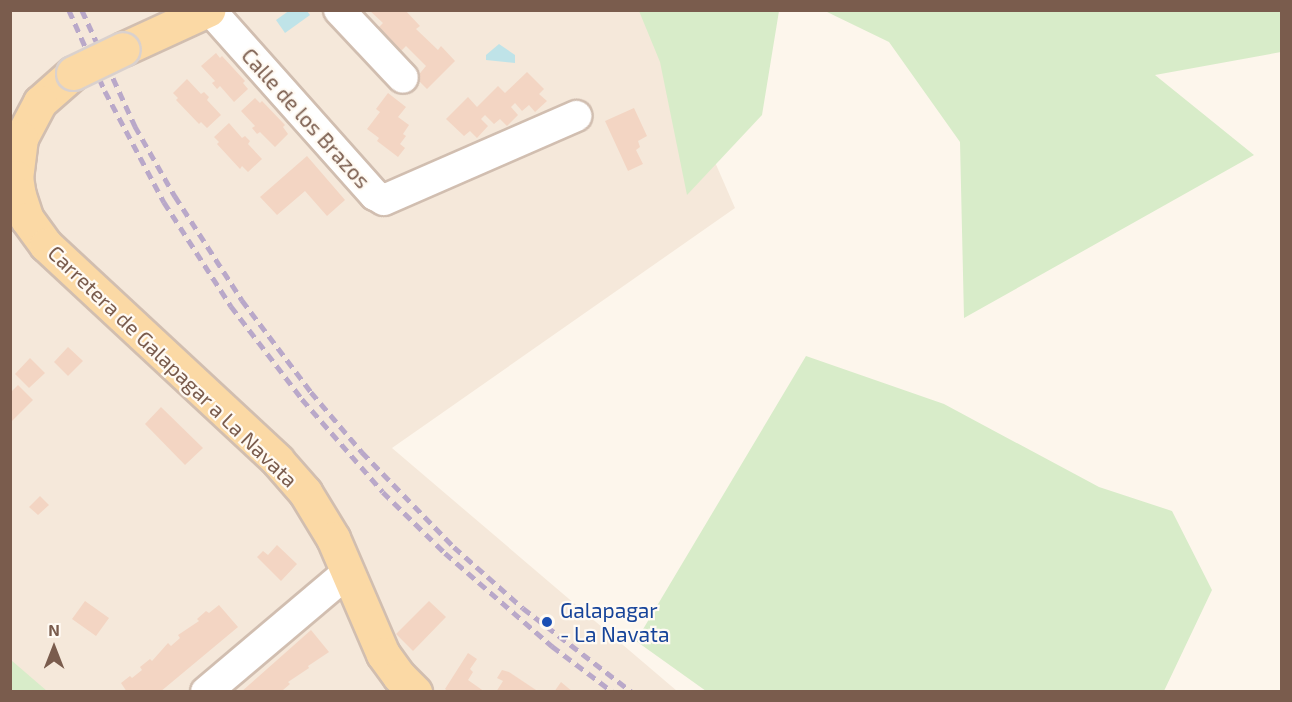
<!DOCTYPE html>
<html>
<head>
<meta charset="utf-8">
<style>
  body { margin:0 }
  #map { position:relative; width:1292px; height:702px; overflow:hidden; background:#fdf6ec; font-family:"Exo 2",sans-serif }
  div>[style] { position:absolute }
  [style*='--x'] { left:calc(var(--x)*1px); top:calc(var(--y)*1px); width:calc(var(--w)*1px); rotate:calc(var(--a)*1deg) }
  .residential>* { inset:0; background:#f5e8da }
  .green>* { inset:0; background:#d8ecc9 }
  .water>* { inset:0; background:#bfe3e8 }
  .building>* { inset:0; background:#f3d5c3 }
  .roads { filter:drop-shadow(2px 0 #d1beb0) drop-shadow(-2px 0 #d1beb0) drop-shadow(0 2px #d1beb0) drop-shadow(0 -2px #d1beb0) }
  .minor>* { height:30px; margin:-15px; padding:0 15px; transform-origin:15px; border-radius:15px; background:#fff }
  .major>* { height:33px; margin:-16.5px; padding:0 16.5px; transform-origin:16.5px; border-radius:16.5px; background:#fbd9a5 }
  .rail>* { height:4.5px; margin-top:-2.25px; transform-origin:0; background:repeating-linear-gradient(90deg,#b9a8c9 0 9px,transparent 0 15px) }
  .bridges { filter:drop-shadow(2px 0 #dad1cd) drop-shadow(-2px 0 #dad1cd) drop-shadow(0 2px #dad1cd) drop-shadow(0 -2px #dad1cd) }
  .major-bridge>* { height:33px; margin:-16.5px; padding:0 16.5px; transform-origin:16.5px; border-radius:16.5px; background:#fbd9a5 }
  .dots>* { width:16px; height:16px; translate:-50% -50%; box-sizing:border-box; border:3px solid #fffaf3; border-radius:50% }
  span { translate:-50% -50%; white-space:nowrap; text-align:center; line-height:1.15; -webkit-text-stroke:4.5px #fffaf3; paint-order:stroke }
  .street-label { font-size:21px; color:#7a5c4d }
  .transit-label { font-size:21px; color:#164399 }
  .left { translate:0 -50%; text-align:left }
  .frame { position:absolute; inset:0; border:12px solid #7a5c4d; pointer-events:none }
  .north { position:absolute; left:24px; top:618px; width:60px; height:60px; -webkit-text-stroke:4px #fffaf3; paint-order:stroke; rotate:0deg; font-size:16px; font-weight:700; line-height:24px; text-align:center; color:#7a5c4d }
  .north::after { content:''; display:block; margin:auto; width:21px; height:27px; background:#7a5c4d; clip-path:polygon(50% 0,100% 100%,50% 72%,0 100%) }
</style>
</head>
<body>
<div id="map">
  <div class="residential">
    <i style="clip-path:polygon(10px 11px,649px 11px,735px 208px,392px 448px,677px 691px,11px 691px)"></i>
  </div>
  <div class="green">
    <i style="clip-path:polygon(639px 11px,779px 11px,762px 115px,687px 195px,660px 62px)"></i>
    <i style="clip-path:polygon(825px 11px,1281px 11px,1281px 52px,1155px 75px,1254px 155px,964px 318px,960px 142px,889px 42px)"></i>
    <i style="clip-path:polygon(806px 356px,944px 404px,1099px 487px,1172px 511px,1212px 590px,1164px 691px,706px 691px,636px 641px)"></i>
    <i style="clip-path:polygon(10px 660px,11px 660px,47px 691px,11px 691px)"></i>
  </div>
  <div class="water">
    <i style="clip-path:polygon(290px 10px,307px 11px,310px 15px,285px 33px,276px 20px)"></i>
    <i style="clip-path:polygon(499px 44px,515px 55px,515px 63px,486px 60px,486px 55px)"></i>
  </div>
  <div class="building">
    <i style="clip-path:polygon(369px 10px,405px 10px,420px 26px,416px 29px,438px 50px,441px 46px,455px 61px,427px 89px,416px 78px,426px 66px,406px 46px,399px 53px,376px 30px,383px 23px)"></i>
    <i style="clip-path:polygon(216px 53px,220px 58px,222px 56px,245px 81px,243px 83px,248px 89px,234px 102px,220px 86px,217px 89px,212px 83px,215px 81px,201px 66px)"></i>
    <i style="clip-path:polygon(527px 72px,544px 89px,539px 94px,547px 101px,535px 112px,529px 105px,522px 111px,515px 103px,511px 107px,518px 115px,507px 126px,500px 119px,494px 124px,485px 115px,481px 119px,488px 126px,477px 138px,470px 131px,464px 136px,446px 119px,468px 97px,477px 107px,498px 86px,505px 93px)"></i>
    <i style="clip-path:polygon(187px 79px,201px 94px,204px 92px,209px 97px,207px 100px,221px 115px,207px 128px,201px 122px,199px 124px,176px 100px,178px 98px,173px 93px)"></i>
    <i style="clip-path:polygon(388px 93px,406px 107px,398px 117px,409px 125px,403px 134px,406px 136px,400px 144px,405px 148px,398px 157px,377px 141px,379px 138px,367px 129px,380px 112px,376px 109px)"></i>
    <i style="clip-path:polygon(255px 98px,260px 103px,262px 101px,285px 125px,283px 127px,288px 134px,275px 147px,260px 132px,257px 134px,252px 128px,255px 126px,241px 111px)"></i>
    <i style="clip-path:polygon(634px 108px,647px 136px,638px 141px,640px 147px,636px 150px,643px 164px,628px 171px,605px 121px)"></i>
    <i style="clip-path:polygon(229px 123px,242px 138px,245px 136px,250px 141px,248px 144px,262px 159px,248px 172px,242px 166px,240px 169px,217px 144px,219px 142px,214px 137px)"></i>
    <i style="clip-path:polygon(307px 156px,345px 200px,327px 216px,305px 191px,277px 215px,260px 197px)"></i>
    <i style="clip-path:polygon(68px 347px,83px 361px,68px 376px,54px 362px)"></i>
    <i style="clip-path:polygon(30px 358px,45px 373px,29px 388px,15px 374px)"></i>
    <i style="clip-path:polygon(18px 385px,33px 400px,10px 423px,10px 393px)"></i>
    <i style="clip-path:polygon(161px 407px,203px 448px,185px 465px,145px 424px)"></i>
    <i style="clip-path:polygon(40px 496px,49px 505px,38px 515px,29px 507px)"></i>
    <i style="clip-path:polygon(277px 545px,297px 564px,281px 581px,257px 557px,263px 551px,268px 555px)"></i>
    <i style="clip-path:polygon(85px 601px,109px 618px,96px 636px,72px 619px)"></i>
    <i style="clip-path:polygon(429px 601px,446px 617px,413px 651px,396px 634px)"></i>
    <i style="clip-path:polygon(219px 605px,238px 627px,160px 692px,127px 692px,121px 683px,130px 676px,132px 678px,142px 670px,140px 667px,150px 659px,152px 661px,168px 643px,171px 646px,180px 638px,178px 635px,199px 621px,197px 619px,206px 611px,209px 613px)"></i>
    <i style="clip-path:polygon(311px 630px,329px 652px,308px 666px,309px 668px,288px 682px,290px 684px,283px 690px,241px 692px)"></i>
    <i style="clip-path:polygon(468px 653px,477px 659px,470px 669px,473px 672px,468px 680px,485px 692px,449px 692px,445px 689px)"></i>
    <i style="clip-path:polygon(502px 670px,509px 672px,536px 690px,496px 692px,503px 681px,497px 678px)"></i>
    <i style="clip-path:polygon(561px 682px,573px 692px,554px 692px)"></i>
  </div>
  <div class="roads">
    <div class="minor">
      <i style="--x:210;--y:10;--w:248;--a:48.3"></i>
      <i style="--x:375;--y:195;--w:10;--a:29"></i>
      <i style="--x:384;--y:200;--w:210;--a:-23.6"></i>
      <i style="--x:339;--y:10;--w:93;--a:46.7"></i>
      <i style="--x:206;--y:692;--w:186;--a:-40.2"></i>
    </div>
    <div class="major">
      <i style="--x:123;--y:49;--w:94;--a:-24.6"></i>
      <i style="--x:73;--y:73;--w:44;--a:138.7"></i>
      <i style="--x:40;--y:102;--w:41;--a:117.8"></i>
      <i style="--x:21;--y:138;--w:39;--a:97"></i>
      <i style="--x:16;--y:177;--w:18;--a:81"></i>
      <i style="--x:19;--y:195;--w:25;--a:72"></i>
      <i style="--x:27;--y:219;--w:32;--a:54"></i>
      <i style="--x:46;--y:245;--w:316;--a:42.9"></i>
      <i style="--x:277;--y:460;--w:43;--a:48.8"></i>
      <i style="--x:305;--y:492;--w:54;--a:58.7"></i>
      <i style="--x:333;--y:538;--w:126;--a:66.7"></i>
      <i style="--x:383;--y:654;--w:27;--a:54"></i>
      <i style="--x:399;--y:676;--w:23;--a:45"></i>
    </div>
  </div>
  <div class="rail">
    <i style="--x:69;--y:10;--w:89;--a:66"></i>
    <i style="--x:105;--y:91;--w:126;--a:62"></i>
    <i style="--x:164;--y:202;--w:124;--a:57.2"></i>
    <i style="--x:231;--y:306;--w:117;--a:52.6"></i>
    <i style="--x:302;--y:399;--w:123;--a:48.9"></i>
    <i style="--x:383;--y:492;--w:87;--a:44.5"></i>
    <i style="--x:445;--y:553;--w:142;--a:41"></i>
    <i style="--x:552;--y:646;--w:76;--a:37"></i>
    <i style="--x:82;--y:10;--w:128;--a:65.4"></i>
    <i style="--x:135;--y:126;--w:81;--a:60.3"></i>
    <i style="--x:175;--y:196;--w:124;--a:57.2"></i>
    <i style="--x:242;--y:300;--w:115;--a:53.1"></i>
    <i style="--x:311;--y:392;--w:79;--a:49.6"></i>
    <i style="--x:362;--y:452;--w:132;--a:45.9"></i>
    <i style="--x:454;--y:547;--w:92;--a:41.5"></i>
    <i style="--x:523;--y:608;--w:138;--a:37.6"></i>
  </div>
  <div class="bridges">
    <div class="major-bridge">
      <i style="--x:73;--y:73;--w:55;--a:-25.6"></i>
    </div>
  </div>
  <div class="dots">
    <i style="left:547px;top:622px;background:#1a4fb4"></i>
  </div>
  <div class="street-label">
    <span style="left:306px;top:118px;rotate:48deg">Calle de los Brazos</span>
    <span style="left:173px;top:366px;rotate:44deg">Carretera de Galapagar a La Navata</span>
  </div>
  <div class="transit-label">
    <span class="left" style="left:560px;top:622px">Galapagar<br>- La Navata</span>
  </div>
  <div class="frame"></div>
  <div class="north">N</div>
</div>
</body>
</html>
